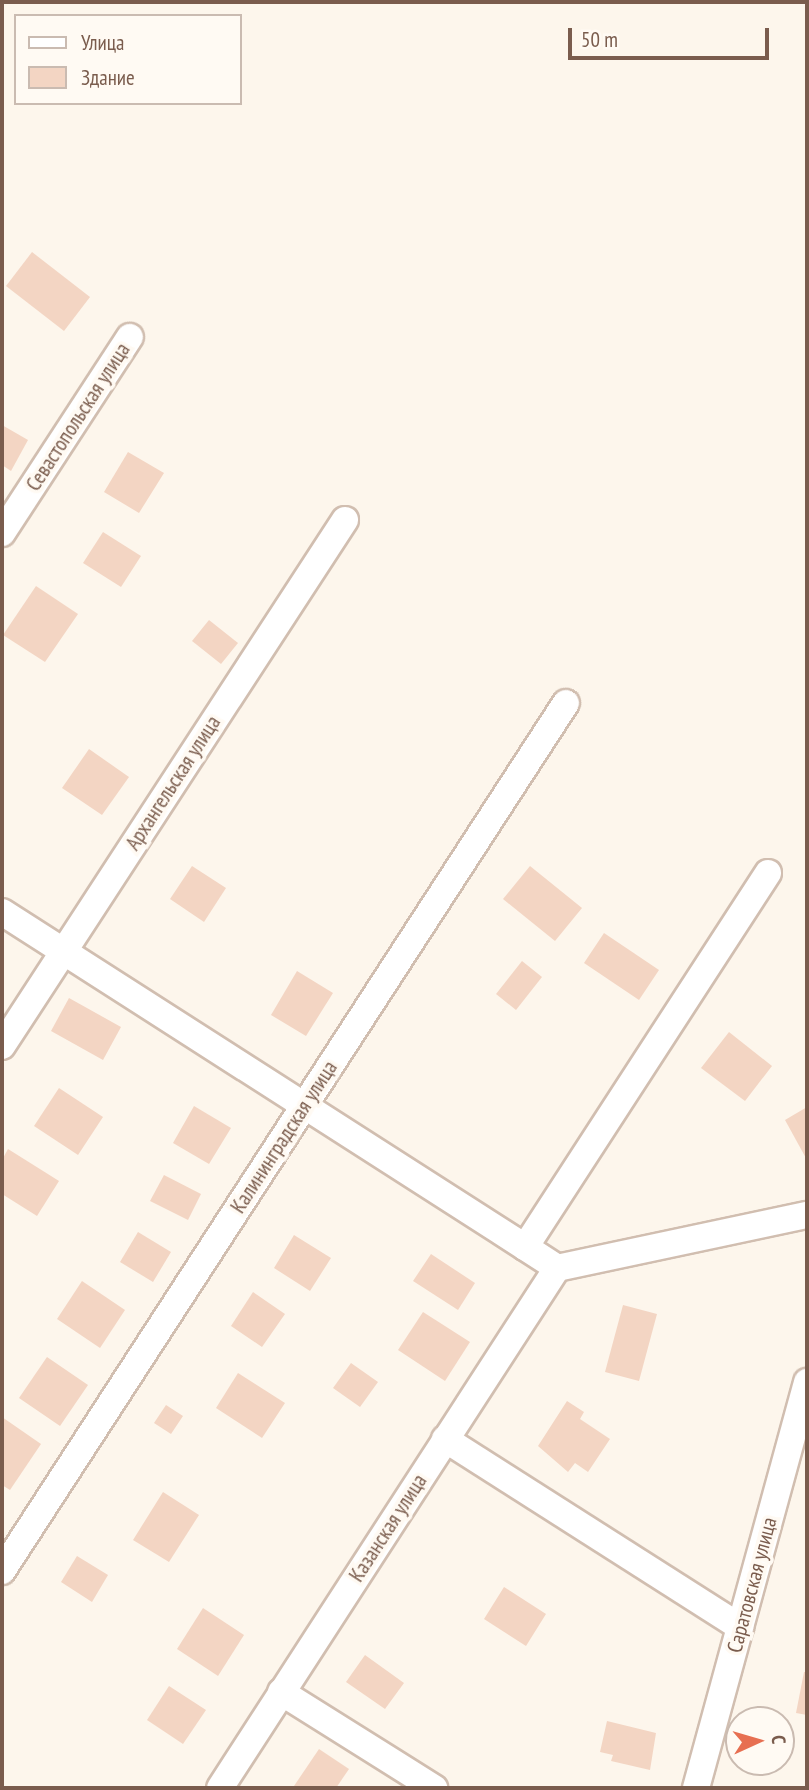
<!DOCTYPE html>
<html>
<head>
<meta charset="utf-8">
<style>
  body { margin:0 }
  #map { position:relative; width:809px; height:1790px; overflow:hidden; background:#fdf6ec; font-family:"PT Sans Narrow",sans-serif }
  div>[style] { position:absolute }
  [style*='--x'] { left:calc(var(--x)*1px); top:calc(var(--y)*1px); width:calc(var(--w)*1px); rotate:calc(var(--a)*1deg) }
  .building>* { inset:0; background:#f3d5c3 }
  .roads { filter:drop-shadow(2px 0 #d1beb0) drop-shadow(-2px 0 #d1beb0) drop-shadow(0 2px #d1beb0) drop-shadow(0 -2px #d1beb0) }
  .street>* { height:26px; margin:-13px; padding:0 13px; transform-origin:13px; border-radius:13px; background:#fff }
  span { translate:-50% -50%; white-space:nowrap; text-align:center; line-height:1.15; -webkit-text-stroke:7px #fffaf3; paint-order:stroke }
  .street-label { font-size:21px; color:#7a5c4d }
  .frame { position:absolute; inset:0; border:4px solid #7a5c4d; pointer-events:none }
  .legend { position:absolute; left:14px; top:14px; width:228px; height:91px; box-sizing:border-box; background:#fffaf3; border:2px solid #cabbb1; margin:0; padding:9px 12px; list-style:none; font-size:21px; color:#7a5c4d }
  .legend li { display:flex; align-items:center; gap:14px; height:35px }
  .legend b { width:35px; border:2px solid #cabbb1 }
  .north { position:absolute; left:725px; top:1706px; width:70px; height:70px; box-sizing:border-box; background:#fffaf3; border:2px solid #cabbb1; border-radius:50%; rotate:86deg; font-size:19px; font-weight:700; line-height:28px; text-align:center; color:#7a5c4d }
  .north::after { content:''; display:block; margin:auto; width:24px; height:32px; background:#e76f51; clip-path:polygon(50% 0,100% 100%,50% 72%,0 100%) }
  .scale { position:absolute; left:568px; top:28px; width:201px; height:32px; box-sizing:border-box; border:4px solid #7a5c4d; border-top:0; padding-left:9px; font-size:21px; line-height:24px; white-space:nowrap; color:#7a5c4d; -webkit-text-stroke:5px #fffaf3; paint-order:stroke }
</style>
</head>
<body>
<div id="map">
  <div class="building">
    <i style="clip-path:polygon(32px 252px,90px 297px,64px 331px,6px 286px)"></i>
    <i style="clip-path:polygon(2px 425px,28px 440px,11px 471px,2px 465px)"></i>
    <i style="clip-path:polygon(128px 452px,164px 473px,139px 513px,104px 492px)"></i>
    <i style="clip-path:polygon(103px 532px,141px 556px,121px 587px,83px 563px)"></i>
    <i style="clip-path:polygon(36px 586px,78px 614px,45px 662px,3px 635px)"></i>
    <i style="clip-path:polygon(209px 620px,238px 643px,221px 664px,192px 641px)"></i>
    <i style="clip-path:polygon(89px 749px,129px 777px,102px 815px,62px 788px)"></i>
    <i style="clip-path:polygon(192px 866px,226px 888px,204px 922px,170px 899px)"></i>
    <i style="clip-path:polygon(530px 866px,582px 908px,555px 941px,503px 899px)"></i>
    <i style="clip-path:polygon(604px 933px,659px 970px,639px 1000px,584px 963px)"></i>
    <i style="clip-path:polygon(522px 961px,542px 977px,516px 1010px,496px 994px)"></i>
    <i style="clip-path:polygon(297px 971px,333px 993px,306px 1036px,271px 1015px)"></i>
    <i style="clip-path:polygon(69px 998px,121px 1027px,103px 1060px,51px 1031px)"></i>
    <i style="clip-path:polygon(729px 1032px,772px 1066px,745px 1101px,701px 1068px)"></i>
    <i style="clip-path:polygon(59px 1088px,103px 1117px,78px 1155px,34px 1126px)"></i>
    <i style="clip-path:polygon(194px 1106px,231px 1128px,209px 1164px,173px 1143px)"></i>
    <i style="clip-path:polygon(807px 1107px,807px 1160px,785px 1120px)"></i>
    <i style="clip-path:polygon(8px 1149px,59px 1181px,37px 1216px,2px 1194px,2px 1160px)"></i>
    <i style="clip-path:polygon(164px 1175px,201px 1194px,188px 1220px,150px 1201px)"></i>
    <i style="clip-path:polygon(138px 1232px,171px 1252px,153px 1282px,120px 1262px)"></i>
    <i style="clip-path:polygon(294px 1235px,331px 1258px,310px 1291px,274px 1268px)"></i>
    <i style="clip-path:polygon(431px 1254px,475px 1283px,458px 1310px,413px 1281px)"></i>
    <i style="clip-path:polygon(82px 1281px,125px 1310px,100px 1348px,57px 1319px)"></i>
    <i style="clip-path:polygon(253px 1292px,285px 1314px,262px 1347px,231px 1326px)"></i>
    <i style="clip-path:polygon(623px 1305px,657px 1314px,639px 1381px,605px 1372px)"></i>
    <i style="clip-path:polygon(423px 1312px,470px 1342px,445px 1381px,398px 1350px)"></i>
    <i style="clip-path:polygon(47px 1357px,88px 1385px,60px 1426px,19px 1398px)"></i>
    <i style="clip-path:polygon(351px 1363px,378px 1382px,360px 1407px,333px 1388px)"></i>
    <i style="clip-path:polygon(238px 1373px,285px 1403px,262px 1438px,216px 1408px)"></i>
    <i style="clip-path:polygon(567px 1401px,584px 1412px,580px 1419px,610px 1439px,588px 1472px,575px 1463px,568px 1472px,538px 1446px)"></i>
    <i style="clip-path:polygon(166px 1405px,183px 1416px,171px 1434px,154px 1423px)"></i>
    <i style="clip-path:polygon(2px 1417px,41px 1444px,10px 1490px,2px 1485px)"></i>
    <i style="clip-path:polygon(163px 1492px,199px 1515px,169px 1562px,133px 1540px)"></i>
    <i style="clip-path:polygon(77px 1556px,108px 1575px,92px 1602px,61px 1582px)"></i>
    <i style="clip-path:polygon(504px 1587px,546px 1614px,526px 1646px,484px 1619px)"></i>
    <i style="clip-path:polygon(203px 1608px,244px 1635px,218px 1676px,177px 1649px)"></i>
    <i style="clip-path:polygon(365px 1655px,404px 1683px,385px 1709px,346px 1682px)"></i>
    <i style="clip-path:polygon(804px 1672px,807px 1672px,807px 1715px,796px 1713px)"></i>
    <i style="clip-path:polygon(169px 1686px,206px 1710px,183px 1744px,147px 1720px)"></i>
    <i style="clip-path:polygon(607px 1721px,656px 1733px,650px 1770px,611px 1761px,613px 1755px,600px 1752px)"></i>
    <i style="clip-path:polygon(319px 1749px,349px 1769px,336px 1788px,298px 1788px,294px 1786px)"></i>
  </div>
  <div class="roads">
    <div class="street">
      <i style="--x:2;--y:533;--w:234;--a:-56.9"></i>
      <i style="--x:768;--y:873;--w:446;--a:123"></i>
      <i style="--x:525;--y:1247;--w:38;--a:33"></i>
      <i style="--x:557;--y:1268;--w:256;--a:-12"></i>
      <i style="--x:2;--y:912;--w:621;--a:32.64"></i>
      <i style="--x:2;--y:1046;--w:628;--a:-56.89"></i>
      <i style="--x:445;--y:1439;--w:350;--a:32.5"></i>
      <i style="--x:2;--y:1571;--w:1035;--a:-56.99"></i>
      <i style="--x:281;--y:1692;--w:181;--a:32.1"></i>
      <i style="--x:220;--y:1788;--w:620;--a:-57.05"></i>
      <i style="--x:696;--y:1788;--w:421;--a:-74.7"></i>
    </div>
  </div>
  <div class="street-label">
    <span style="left:78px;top:417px;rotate:-57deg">Севастопольская улица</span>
    <span style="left:173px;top:783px;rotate:-57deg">Архангельская улица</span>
    <span style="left:284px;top:1137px;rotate:-57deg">Калининградская улица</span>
    <span style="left:388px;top:1528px;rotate:-57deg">Казанская улица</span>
    <span style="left:752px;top:1585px;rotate:-75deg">Саратовская улица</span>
  </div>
  <div class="frame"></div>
  <ul class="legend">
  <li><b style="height:9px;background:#fff"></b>Улица</li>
  <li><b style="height:19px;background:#f3d5c3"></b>Здание</li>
  </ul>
  <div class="north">С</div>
  <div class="scale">50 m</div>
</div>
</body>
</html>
